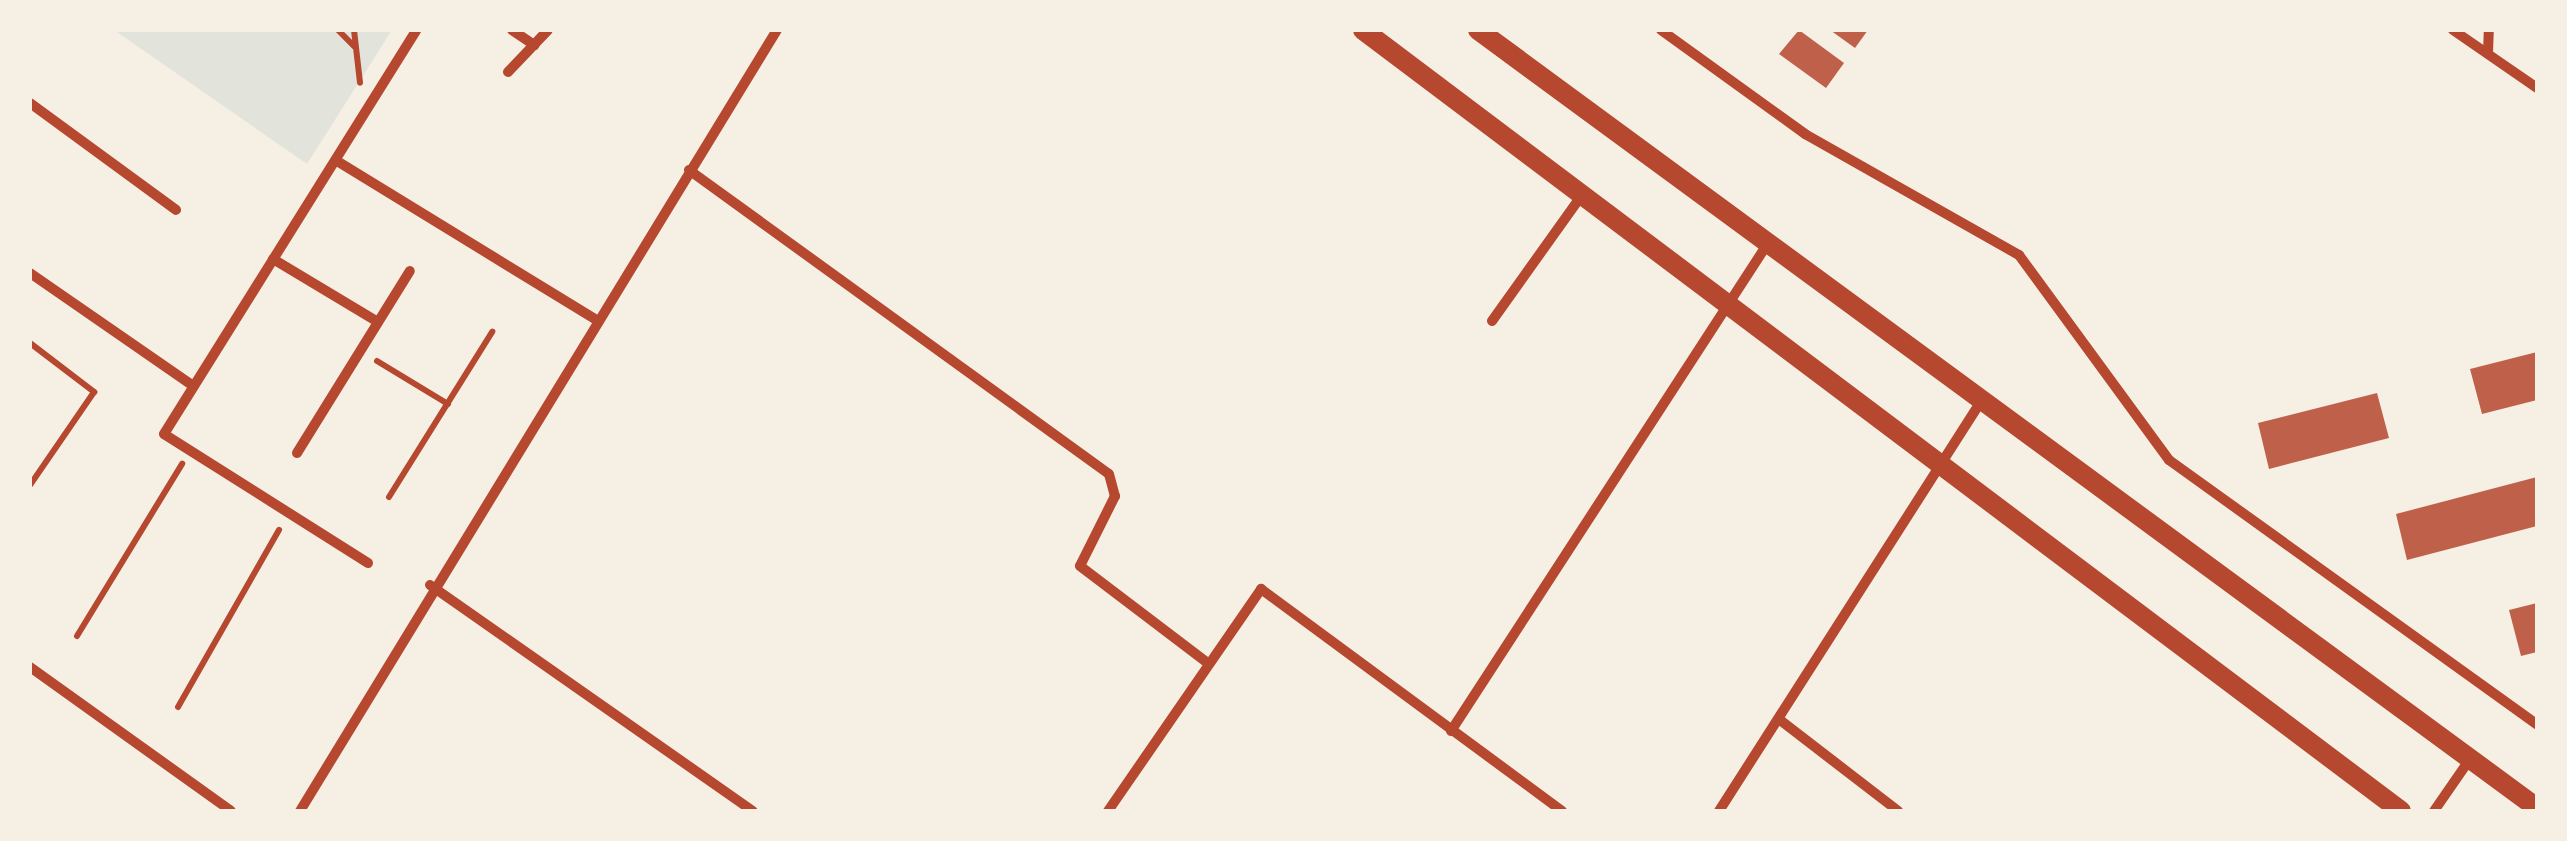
<!DOCTYPE html>
<html>
<head>
<meta charset="utf-8">
<style>
  body { margin:0 }
  #map { position:relative; width:2567px; height:841px; overflow:hidden; background:#f6efe4; font-family:"Times New Roman",serif }
  div>[style] { position:absolute }
  [style*='--x'] { left:calc(var(--x)*1px); top:calc(var(--y)*1px); width:calc(var(--w)*1px); rotate:calc(var(--a)*1deg) }
  .green>* { inset:0; background:#e2e4dc }
  .building>* { inset:0; background:#bf614a }
  .path>* { height:6px; margin:-3px; padding:0 3px; transform-origin:3px; border-radius:3px; background:#b5482f }
  .minor>* { height:10px; margin:-5px; padding:0 5px; transform-origin:5px; border-radius:5px; background:#b5482f }
  .secondary>* { height:20px; margin:-10px; padding:0 10px; transform-origin:10px; border-radius:10px; background:#b5482f }
  span { translate:-50% -50%; white-space:nowrap; text-align:center; line-height:1.15; -webkit-text-stroke:10px #f6efe4; paint-order:stroke }
  .frame { position:absolute; inset:0; border:32px solid #f6efe4; pointer-events:none }
</style>
</head>
<body>
<div id="map">
  <div class="green">
    <i style="clip-path:polygon(114px 30px,392px 30px,307px 164px)"></i>
  </div>
  <div class="building">
    <i style="clip-path:polygon(1799px 30px,1844px 63px,1826px 88px,1779px 54px)"></i>
    <i style="clip-path:polygon(1830px 30px,1868px 30px,1855px 48px)"></i>
    <i style="clip-path:polygon(2537px 352px,2537px 400px,2482px 414px,2470px 369px)"></i>
    <i style="clip-path:polygon(2377px 393px,2389px 438px,2269px 469px,2258px 423px)"></i>
    <i style="clip-path:polygon(2537px 477px,2537px 526px,2407px 560px,2396px 514px)"></i>
    <i style="clip-path:polygon(2537px 603px,2537px 652px,2521px 656px,2509px 610px)"></i>
  </div>
  <div class="path">
    <i style="--x:338;--y:30;--w:23;--a:45"></i>
    <i style="--x:354;--y:30;--w:53;--a:83.5"></i>
    <i style="--x:30;--y:343;--w:81;--a:37.4"></i>
    <i style="--x:94;--y:392;--w:113;--a:124.5"></i>
    <i style="--x:377;--y:361;--w:83;--a:31.2"></i>
    <i style="--x:389;--y:497;--w:195;--a:-58"></i>
    <i style="--x:77;--y:636;--w:202;--a:-58.6"></i>
    <i style="--x:178;--y:707;--w:204;--a:-60.3"></i>
  </div>
  <div class="minor">
    <i style="--x:512;--y:30;--w:27;--a:34"></i>
    <i style="--x:1661;--y:30;--w:178;--a:35.8"></i>
    <i style="--x:1805;--y:134;--w:246;--a:29.5"></i>
    <i style="--x:2019;--y:255;--w:254;--a:53.8"></i>
    <i style="--x:2169;--y:460;--w:453;--a:35.7"></i>
    <i style="--x:2453;--y:30;--w:102;--a:34.6"></i>
    <i style="--x:2488;--y:53;--w:23;--a:-88"></i>
    <i style="--x:508;--y:72;--w:58;--a:-46.4"></i>
    <i style="--x:30;--y:103;--w:181;--a:36.2"></i>
    <i style="--x:337;--y:161;--w:304;--a:31.5"></i>
    <i style="--x:689;--y:170;--w:518;--a:35.9"></i>
    <i style="--x:1109;--y:474;--w:23;--a:75"></i>
    <i style="--x:1115;--y:496;--w:78;--a:116.6"></i>
    <i style="--x:1080;--y:566;--w:157;--a:37.2"></i>
    <i style="--x:273;--y:259;--w:122;--a:31"></i>
    <i style="--x:30;--y:273;--w:198;--a:34.7"></i>
    <i style="--x:1492;--y:321;--w:155;--a:-54.5"></i>
    <i style="--x:297;--y:453;--w:214;--a:-58.2"></i>
    <i style="--x:368;--y:563;--w:241;--a:-147.7"></i>
    <i style="--x:164;--y:434;--w:476;--a:-58"></i>
    <i style="--x:430;--y:585;--w:394;--a:35"></i>
    <i style="--x:30;--y:667;--w:247;--a:35.6"></i>
    <i style="--x:1780;--y:720;--w:149;--a:37.6"></i>
    <i style="--x:1451;--y:731;--w:582;--a:-56.99"></i>
    <i style="--x:300;--y:811;--w:915;--a:-58.59"></i>
    <i style="--x:1108;--y:811;--w:270;--a:-55.4"></i>
    <i style="--x:1261;--y:589;--w:374;--a:36.4"></i>
    <i style="--x:1719;--y:811;--w:492;--a:-57.4"></i>
    <i style="--x:2434;--y:811;--w:63;--a:-55.3"></i>
  </div>
  <div class="secondary">
    <i style="--x:1363;--y:30;--w:1299;--a:36.96"></i>
    <i style="--x:1478;--y:30;--w:1314;--a:36.3"></i>
  </div>
  <div class="frame"></div>
</div>
</body>
</html>
